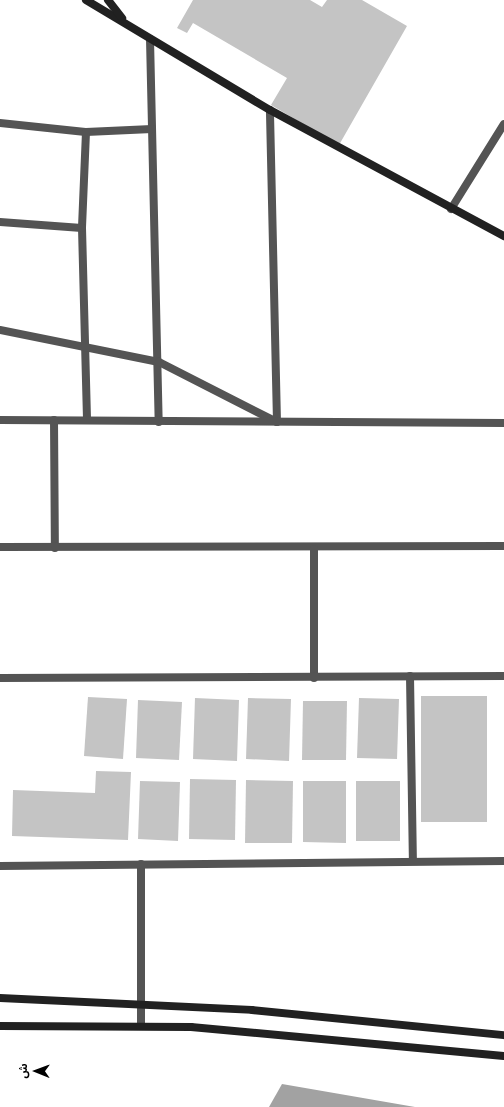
<!DOCTYPE html>
<html>
<head>
<meta charset="utf-8">
<style>
  body { margin:0 }
  #map { position:relative; width:504px; height:1107px; overflow:hidden; background:#fff; font-family:"Fira Sans","Noto Sans Arabic",sans-serif }
  div>[style] { position:absolute }
  [style*='--x'] { left:calc(var(--x)*1px); top:calc(var(--y)*1px); width:calc(var(--w)*1px); rotate:calc(var(--a)*1deg) }
  .water>* { inset:0; background:#a2a2a2 }
  .building>* { inset:0; background:#c4c4c4 }
  .street>* { height:8px; margin:-4px; padding:0 4px; transform-origin:4px; border-radius:4px; background:#545454 }
  .secondary>* { height:8px; margin:-4px; padding:0 4px; transform-origin:4px; border-radius:4px; background:#212121 }
  span { translate:-50% -50%; white-space:nowrap; text-align:center; line-height:1.15; -webkit-text-stroke:3.5px #fff; paint-order:stroke }
  .north { position:absolute; left:16px; top:1051px; width:40px; height:40px; -webkit-text-stroke:3px #fff; paint-order:stroke; rotate:271deg; font-size:11px; font-weight:700; line-height:16px; text-align:center; color:#000 }
  .north::after { content:''; display:block; margin:auto; width:14px; height:18px; background:#000; clip-path:polygon(50% 0,100% 100%,50% 72%,0 100%) }
</style>
</head>
<body>
<div id="map">
  <div class="water">
    <i style="clip-path:polygon(282px 1084px,415px 1107px,269px 1107px)"></i>
  </div>
  <div class="building">
    <i style="clip-path:polygon(193px 0,310px 0,322px 7px,327px 0,362px 0,407px 26px,339px 145px,271px 105px,287px 78px,193px 23px,187px 33px,177px 28px)"></i>
    <i style="clip-path:polygon(421px 696px,487px 696px,487px 822px,421px 822px)"></i>
    <i style="clip-path:polygon(88px 697px,127px 699px,123px 759px,84px 756px)"></i>
    <i style="clip-path:polygon(195px 698px,239px 700px,237px 761px,193px 759px)"></i>
    <i style="clip-path:polygon(248px 698px,291px 699px,289px 761px,246px 759px)"></i>
    <i style="clip-path:polygon(359px 698px,399px 699px,397px 759px,357px 758px)"></i>
    <i style="clip-path:polygon(138px 700px,182px 702px,179px 760px,136px 758px)"></i>
    <i style="clip-path:polygon(303px 701px,347px 701px,346px 760px,302px 760px)"></i>
    <i style="clip-path:polygon(96px 771px,131px 772px,128px 840px,12px 836px,13px 790px,95px 793px)"></i>
    <i style="clip-path:polygon(190px 779px,236px 780px,235px 840px,189px 839px)"></i>
    <i style="clip-path:polygon(246px 780px,293px 781px,292px 843px,245px 843px)"></i>
    <i style="clip-path:polygon(140px 781px,180px 782px,178px 841px,138px 839px)"></i>
    <i style="clip-path:polygon(303px 781px,346px 781px,346px 843px,303px 842px)"></i>
    <i style="clip-path:polygon(356px 781px,400px 781px,400px 841px,356px 841px)"></i>
  </div>
  <div class="street">
    <i style="--x:150;--y:39;--w:383;--a:88.7"></i>
    <i style="--x:0;--y:123;--w:86;--a:6"></i>
    <i style="--x:86;--y:132;--w:66;--a:-2.6"></i>
    <i style="--x:86;--y:132;--w:96;--a:92.4"></i>
    <i style="--x:82;--y:228;--w:192;--a:88.5"></i>
    <i style="--x:451;--y:209;--w:100;--a:-58.1"></i>
    <i style="--x:0;--y:222;--w:82;--a:4.2"></i>
    <i style="--x:0;--y:330;--w:162;--a:11.4"></i>
    <i style="--x:159;--y:362;--w:132;--a:27"></i>
    <i style="--x:277;--y:422;--w:312;--a:-91.3"></i>
    <i style="--x:0;--y:420;--w:504;--a:0.34"></i>
    <i style="--x:54;--y:420;--w:128;--a:89.6"></i>
    <i style="--x:0;--y:547;--w:504;--a:-0.11"></i>
    <i style="--x:314;--y:549;--w:129;--a:90"></i>
    <i style="--x:410;--y:676;--w:183;--a:89.1"></i>
    <i style="--x:0;--y:678;--w:504;--a:-0.23"></i>
    <i style="--x:141;--y:864;--w:161;--a:90"></i>
    <i style="--x:0;--y:866;--w:504;--a:-0.57"></i>
  </div>
  <div class="secondary">
    <i style="--x:86;--y:0;--w:214;--a:30.9"></i>
    <i style="--x:270;--y:110;--w:266;--a:28.3"></i>
    <i style="--x:108;--y:0;--w:23;--a:52"></i>
    <i style="--x:0;--y:998;--w:252;--a:2.7"></i>
    <i style="--x:252;--y:1010;--w:253;--a:5.7"></i>
    <i style="--x:0;--y:1026;--w:191;--a:0.3"></i>
    <i style="--x:191;--y:1027;--w:314;--a:5.3"></i>
  </div>
  <div class="north">ش</div>
</div>
</body>
</html>
